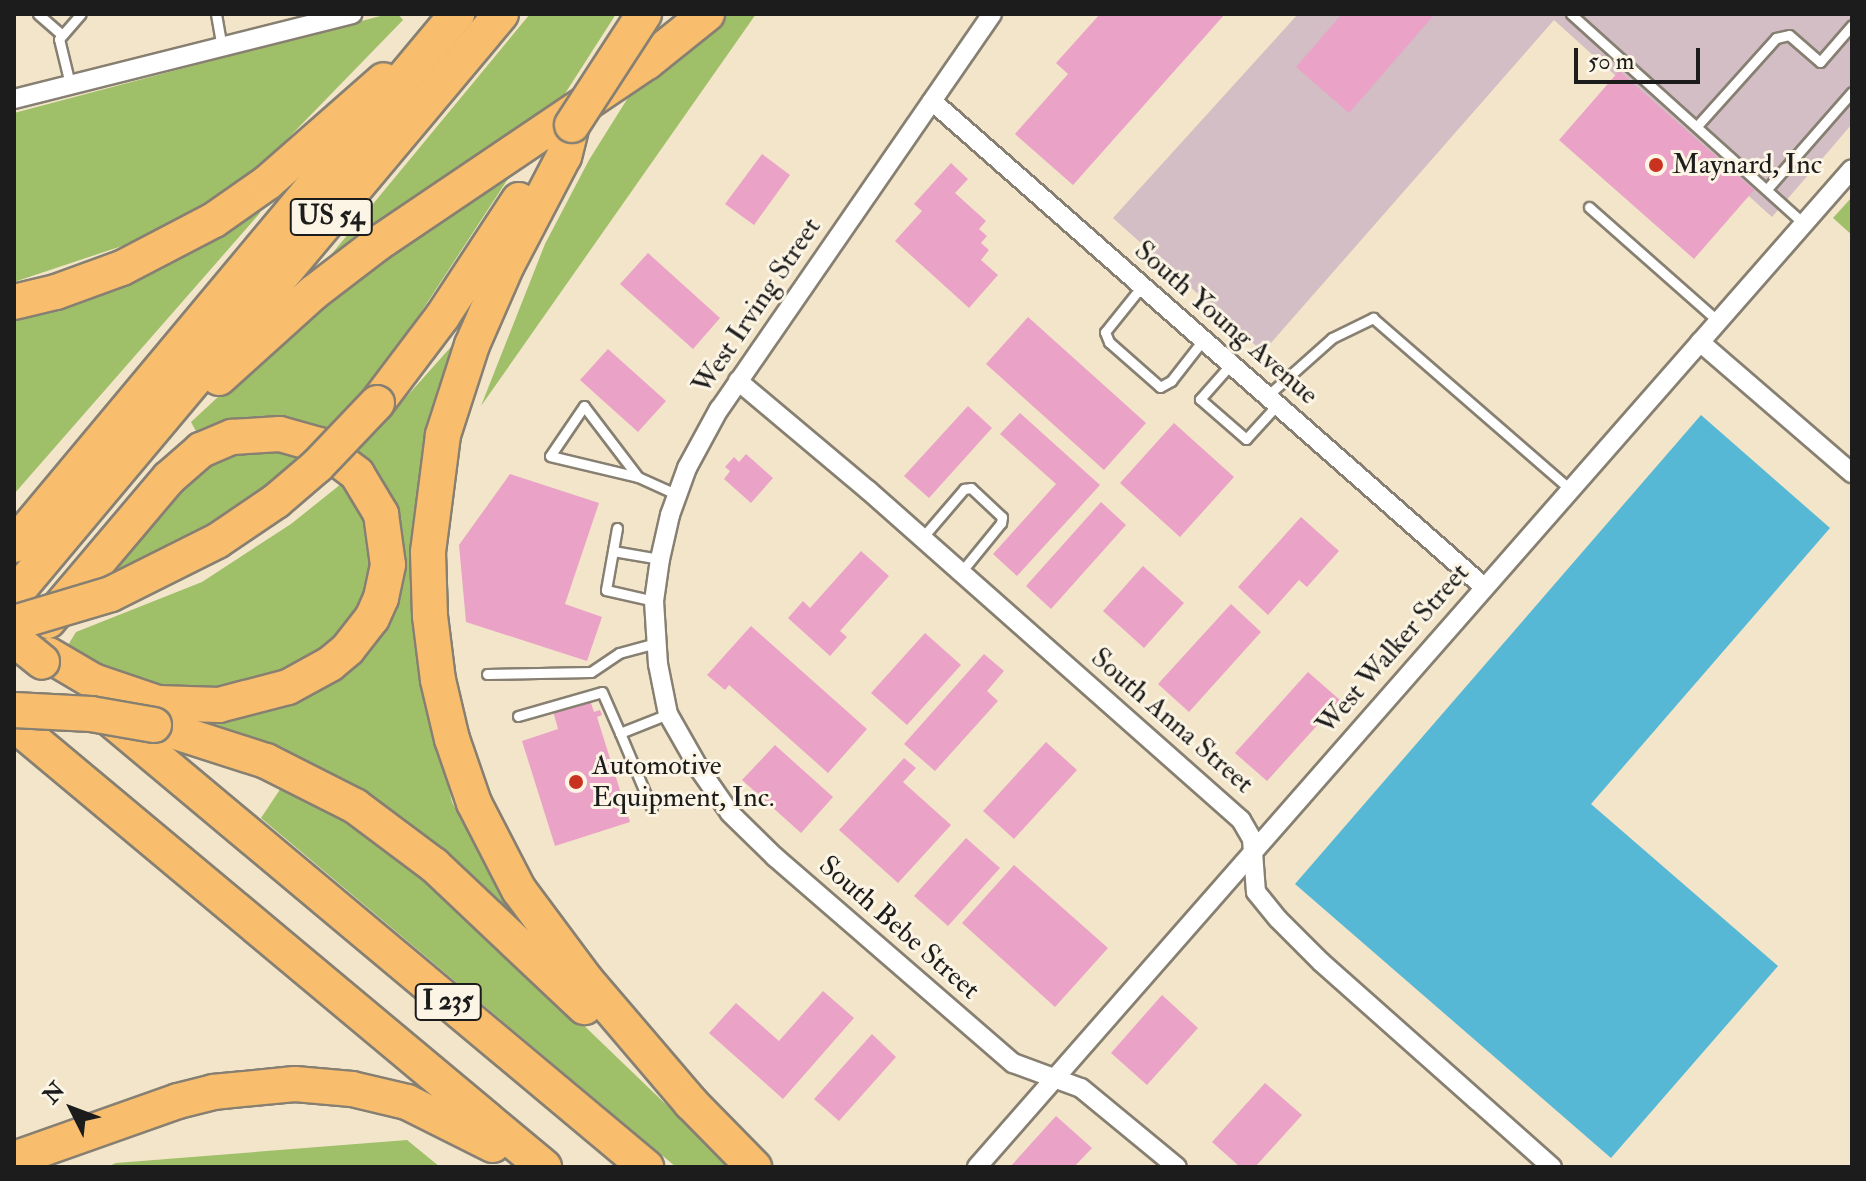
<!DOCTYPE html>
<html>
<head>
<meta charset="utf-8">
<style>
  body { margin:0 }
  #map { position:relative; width:1866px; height:1181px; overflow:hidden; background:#f2e5c9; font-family:"IM FELL Double Pica",serif }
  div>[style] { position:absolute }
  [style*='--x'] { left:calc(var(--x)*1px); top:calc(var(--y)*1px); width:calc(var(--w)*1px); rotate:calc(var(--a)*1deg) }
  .industrial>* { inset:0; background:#d2bec4 }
  .green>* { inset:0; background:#9fbf68 }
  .water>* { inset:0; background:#57b8d5 }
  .building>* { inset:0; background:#eaa3c7 }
  .roads { filter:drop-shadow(2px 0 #878072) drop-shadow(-2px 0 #878072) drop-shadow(0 2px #878072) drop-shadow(0 -2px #878072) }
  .lane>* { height:9px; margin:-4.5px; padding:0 4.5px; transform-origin:4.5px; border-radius:4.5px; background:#fff }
  .street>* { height:18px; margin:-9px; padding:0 9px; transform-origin:9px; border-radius:9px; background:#fff }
  .highway>* { height:34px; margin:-17px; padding:0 17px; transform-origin:17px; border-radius:17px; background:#f9be6d }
  .bridges { filter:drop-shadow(2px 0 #878072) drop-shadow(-2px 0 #878072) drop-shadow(0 2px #878072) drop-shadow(0 -2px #878072) }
  .highway-bridge>* { height:34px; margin:-17px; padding:0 17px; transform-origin:17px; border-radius:17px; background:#f9be6d }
  .dots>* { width:22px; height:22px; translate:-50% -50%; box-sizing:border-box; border:4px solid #fcf5e5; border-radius:50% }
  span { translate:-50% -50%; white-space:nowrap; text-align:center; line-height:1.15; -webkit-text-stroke:6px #fcf5e5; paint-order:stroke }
  .shield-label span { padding:2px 6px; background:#fcf5e5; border:2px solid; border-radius:6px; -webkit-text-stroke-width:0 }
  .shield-label { font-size:26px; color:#1c1c1c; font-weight:700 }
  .poi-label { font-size:28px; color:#1c1c1c }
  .left { translate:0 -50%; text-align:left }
  .street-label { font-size:28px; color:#1c1c1c }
  .frame { position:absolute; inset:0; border:16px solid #1c1c1c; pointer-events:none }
  .north { position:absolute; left:32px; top:1069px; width:80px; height:80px; -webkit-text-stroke:6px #fcf5e5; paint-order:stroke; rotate:312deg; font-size:22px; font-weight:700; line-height:32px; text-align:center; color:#1c1c1c }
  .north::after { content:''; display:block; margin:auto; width:28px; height:36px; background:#1c1c1c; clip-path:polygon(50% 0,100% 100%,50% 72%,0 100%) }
  .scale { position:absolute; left:1574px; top:48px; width:126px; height:36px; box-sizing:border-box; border:4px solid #1c1c1c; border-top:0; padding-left:10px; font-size:24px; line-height:28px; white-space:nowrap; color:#1c1c1c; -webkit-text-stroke:6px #fcf5e5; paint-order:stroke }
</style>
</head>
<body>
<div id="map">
  <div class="industrial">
    <i style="clip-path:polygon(1298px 14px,1852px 14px,1852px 124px,1772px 217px,1554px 20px,1263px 352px,1113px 218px)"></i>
  </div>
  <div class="green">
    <i style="clip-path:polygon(388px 14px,398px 14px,403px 20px,266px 161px,202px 205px,131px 243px,14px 282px,14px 113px)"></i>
    <i style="clip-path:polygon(530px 14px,616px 14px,559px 103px,336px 260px,330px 256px)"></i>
    <i style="clip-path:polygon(724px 14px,756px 14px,481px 406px,545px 244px,589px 160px,636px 85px,706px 33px)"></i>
    <i style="clip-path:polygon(515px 168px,395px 352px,325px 434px,198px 435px,191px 422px,286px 334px,371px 261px)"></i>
    <i style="clip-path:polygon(1852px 197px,1852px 235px,1833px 218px)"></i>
    <i style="clip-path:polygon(257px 208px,260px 213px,14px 494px,14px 320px,79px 302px,141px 278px,204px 247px)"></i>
    <i style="clip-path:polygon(466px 330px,445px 382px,432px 718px,452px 802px,518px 924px,362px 796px,282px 750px,199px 720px,310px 688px,402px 569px,403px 546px,397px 518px,382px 482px,358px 451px)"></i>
    <i style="clip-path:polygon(274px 450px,303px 454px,263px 487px,191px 535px,104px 576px,199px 468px,225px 455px)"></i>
    <i style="clip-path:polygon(341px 484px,361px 515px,370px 549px,371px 568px,364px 599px,338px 638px,295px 666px,242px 685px,171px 691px,62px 655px,76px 632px,202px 582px,291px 524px)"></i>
    <i style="clip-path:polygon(283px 785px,383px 840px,469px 915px,731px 1167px,676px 1167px,261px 818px)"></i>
    <i style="clip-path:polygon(407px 1140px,440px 1167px,107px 1167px,116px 1163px)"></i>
  </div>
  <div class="water">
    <i style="clip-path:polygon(1701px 415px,1830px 528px,1591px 804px,1778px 966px,1611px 1158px,1295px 884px)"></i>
  </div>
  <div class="building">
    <i style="clip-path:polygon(1100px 14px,1225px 14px,1073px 185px,1015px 134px,1068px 74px,1056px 63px)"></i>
    <i style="clip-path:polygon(1342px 14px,1435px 14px,1349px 113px,1296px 67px)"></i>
    <i style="clip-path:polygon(1619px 71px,1754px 190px,1694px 259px,1559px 140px)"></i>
    <i style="clip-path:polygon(762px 154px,790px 175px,754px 225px,725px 204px)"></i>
    <i style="clip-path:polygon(951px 163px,968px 179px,955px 193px,986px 221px,979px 229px,987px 236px,981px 243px,989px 250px,981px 260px,998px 275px,969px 308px,895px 241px,922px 211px,914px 204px)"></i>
    <i style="clip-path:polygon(648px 253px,720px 318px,693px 349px,620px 284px)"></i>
    <i style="clip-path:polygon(1028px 317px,1146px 423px,1104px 470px,986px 364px)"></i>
    <i style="clip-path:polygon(608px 349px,666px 401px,638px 432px,580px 380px)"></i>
    <i style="clip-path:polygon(968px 406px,992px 428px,929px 498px,904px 476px)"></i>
    <i style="clip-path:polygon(1020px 413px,1100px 485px,1017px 576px,993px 554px,1056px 484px,1000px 434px)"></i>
    <i style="clip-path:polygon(1174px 423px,1234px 477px,1180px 537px,1120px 483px)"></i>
    <i style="clip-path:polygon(746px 454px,773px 478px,751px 503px,724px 479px,730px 471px,725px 467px,734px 457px,739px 462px)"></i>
    <i style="clip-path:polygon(510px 474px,599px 503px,565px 604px,602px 617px,587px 661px,466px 622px,459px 545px)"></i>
    <i style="clip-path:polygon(1101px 502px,1126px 525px,1051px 609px,1026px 586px)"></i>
    <i style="clip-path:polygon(1301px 517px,1339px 551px,1307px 587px,1299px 580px,1268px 615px,1238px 587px)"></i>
    <i style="clip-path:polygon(861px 551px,889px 576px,840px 631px,847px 637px,830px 656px,788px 618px,803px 601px,810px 608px)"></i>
    <i style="clip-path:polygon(1143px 566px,1184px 603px,1144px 648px,1103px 611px)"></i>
    <i style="clip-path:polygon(1231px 604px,1261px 632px,1189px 712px,1158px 684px)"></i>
    <i style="clip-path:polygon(751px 626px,867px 729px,828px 773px,729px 685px,725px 690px,707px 675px)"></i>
    <i style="clip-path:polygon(925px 633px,961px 665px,907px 725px,871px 693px)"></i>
    <i style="clip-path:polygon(984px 654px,1004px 671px,987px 691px,998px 701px,935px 771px,904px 744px)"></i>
    <i style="clip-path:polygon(1308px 672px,1340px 700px,1267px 781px,1235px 753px)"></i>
    <i style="clip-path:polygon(590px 700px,594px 712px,600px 710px,602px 715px,597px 717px,630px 822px,555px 846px,522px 741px,558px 729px,553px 711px)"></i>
    <i style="clip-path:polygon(1046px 742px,1077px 770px,1014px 839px,983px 811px)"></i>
    <i style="clip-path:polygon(775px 745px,833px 797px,801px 833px,742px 780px)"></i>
    <i style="clip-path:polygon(904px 758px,916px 768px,903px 782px,951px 825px,898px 883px,839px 830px)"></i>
    <i style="clip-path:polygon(966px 838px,1000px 868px,948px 926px,914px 896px)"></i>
    <i style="clip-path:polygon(1014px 865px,1108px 948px,1055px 1007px,962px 923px)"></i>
    <i style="clip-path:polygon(823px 991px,854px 1018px,783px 1099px,709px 1033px,736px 1003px,779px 1041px)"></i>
    <i style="clip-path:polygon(1162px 995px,1198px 1028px,1147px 1085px,1111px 1053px)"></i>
    <i style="clip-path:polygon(872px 1034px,896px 1057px,839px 1121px,814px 1099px)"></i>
    <i style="clip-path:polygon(1265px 1083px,1302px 1115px,1255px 1167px,1240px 1167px,1212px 1142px)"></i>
    <i style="clip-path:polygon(1056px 1116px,1092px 1148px,1074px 1167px,1010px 1167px)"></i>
  </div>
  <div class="roads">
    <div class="lane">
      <i style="--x:38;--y:14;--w:32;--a:41"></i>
      <i style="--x:216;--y:14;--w:34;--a:80"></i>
      <i style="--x:1571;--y:14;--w:314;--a:42"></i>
      <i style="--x:70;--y:84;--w:46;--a:-103.7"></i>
      <i style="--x:59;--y:39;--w:33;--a:-49"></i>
      <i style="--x:1697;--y:126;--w:118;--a:-48.1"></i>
      <i style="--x:1776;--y:38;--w:13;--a:-13"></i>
      <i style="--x:1789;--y:35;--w:41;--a:41.1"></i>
      <i style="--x:1820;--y:62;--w:49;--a:-49.1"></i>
      <i style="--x:1767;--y:189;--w:129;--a:-48.8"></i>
      <i style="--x:1589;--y:207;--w:172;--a:41.5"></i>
      <i style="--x:1142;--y:286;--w:59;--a:128.8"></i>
      <i style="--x:1105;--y:332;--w:11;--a:68"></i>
      <i style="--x:1109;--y:342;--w:68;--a:41.4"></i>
      <i style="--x:1160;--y:387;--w:13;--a:-29"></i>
      <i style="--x:1171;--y:381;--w:52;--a:-52"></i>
      <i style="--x:1231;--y:364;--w:47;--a:131.5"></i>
      <i style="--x:1200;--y:399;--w:61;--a:41"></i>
      <i style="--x:1246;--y:439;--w:46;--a:-47.6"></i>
      <i style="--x:1267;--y:396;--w:87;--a:-41.7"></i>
      <i style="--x:1332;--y:338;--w:46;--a:-26"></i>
      <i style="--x:1373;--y:318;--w:261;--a:41"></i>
      <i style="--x:638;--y:477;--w:89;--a:-127.3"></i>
      <i style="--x:584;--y:406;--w:60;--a:124.2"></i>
      <i style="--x:550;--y:456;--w:90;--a:13.4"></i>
      <i style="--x:638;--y:477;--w:44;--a:24.2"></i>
      <i style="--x:617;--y:528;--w:63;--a:100.1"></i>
      <i style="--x:606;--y:590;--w:49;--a:12.9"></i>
      <i style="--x:922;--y:538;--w:65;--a:-49.4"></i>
      <i style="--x:964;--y:489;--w:7;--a:-8"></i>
      <i style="--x:971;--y:488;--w:42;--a:43.1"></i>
      <i style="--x:1002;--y:517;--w:6;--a:99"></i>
      <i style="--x:1001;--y:523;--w:63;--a:129.2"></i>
      <i style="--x:613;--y:551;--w:48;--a:9.7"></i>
      <i style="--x:487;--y:674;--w:104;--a:-1.1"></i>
      <i style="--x:591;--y:672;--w:34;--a:-34"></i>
      <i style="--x:619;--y:653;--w:38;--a:-15"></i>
      <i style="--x:518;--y:716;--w:87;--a:-15.9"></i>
      <i style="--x:602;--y:692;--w:45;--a:66.3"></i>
      <i style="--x:652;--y:809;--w:82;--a:-112.8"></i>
      <i style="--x:620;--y:733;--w:52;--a:-21.6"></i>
    </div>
    <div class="street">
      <i style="--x:992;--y:14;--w:480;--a:124.6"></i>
      <i style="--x:719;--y:409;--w:67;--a:118.5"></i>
      <i style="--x:687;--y:468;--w:50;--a:109.9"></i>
      <i style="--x:670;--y:515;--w:45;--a:102.8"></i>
      <i style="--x:660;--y:559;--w:42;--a:98.1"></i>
      <i style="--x:654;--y:601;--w:63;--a:86.4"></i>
      <i style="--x:658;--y:664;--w:51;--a:78.7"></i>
      <i style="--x:668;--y:714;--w:64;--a:60.3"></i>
      <i style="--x:700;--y:770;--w:52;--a:55.1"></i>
      <i style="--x:730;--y:813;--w:63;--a:44.4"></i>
      <i style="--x:775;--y:857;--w:315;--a:40.9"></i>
      <i style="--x:1013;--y:1063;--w:72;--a:20.2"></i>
      <i style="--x:1081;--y:1088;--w:124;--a:39.5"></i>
      <i style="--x:14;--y:99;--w:349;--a:-14.1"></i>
      <i style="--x:932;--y:101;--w:735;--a:41.36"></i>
      <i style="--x:1700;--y:342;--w:201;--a:40.8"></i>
      <i style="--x:738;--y:381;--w:170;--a:40"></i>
      <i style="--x:868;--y:490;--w:498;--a:41.5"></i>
      <i style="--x:1241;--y:820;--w:22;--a:60"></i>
      <i style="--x:1252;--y:839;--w:53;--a:85.7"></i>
      <i style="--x:1256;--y:892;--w:35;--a:51"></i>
      <i style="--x:1278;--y:919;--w:61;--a:45"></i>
      <i style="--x:1321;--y:962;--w:309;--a:41.6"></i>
      <i style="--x:977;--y:1167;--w:1327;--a:-48.76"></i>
    </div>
    <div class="highway">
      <i style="--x:572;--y:125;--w:32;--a:104"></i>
      <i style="--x:564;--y:156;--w:123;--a:117.6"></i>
      <i style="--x:507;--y:265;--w:87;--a:113.6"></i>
      <i style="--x:472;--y:345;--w:95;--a:107.9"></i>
      <i style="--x:443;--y:435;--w:118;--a:97.3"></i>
      <i style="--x:428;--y:552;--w:64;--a:88.2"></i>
      <i style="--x:430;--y:616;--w:64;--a:82.9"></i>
      <i style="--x:438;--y:680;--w:61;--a:76.7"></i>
      <i style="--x:452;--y:739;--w:68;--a:71"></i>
      <i style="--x:474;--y:803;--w:98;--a:62.7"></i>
      <i style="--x:519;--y:890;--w:112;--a:53.3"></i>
      <i style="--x:586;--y:980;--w:162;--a:49.5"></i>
      <i style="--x:691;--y:1103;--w:90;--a:45.5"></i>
      <i style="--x:14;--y:302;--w:43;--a:-13.4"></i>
      <i style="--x:56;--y:292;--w:70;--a:-20"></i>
      <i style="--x:122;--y:268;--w:104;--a:-27.6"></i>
      <i style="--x:214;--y:220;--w:66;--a:-35.1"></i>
      <i style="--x:268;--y:182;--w:154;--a:-41.3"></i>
      <i style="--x:219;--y:378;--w:127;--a:-42.1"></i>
      <i style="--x:313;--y:293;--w:81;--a:-37.4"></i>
      <i style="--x:377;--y:244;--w:326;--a:-34"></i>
      <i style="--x:647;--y:62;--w:77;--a:-38.7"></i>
      <i style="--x:377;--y:403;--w:108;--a:-52.9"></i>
      <i style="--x:442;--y:317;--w:140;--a:-56.7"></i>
      <i style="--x:14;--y:545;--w:692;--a:-50.16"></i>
      <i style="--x:14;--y:595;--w:758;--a:-50.03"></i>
      <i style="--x:48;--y:621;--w:187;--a:-49.8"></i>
      <i style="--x:169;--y:478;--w:43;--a:-41.2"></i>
      <i style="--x:201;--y:450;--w:34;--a:-23"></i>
      <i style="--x:232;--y:437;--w:48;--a:-3.6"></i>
      <i style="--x:280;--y:434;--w:41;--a:15.8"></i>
      <i style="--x:319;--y:445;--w:48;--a:37.3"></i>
      <i style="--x:357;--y:474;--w:47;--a:59"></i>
      <i style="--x:381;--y:514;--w:51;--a:82.2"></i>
      <i style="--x:388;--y:565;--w:34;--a:102"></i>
      <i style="--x:381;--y:598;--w:22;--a:114"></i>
      <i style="--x:372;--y:618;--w:39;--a:128"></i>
      <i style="--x:348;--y:649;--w:23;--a:140"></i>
      <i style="--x:330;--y:664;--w:48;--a:151.3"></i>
      <i style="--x:288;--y:687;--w:71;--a:165.4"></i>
      <i style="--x:219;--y:705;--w:61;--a:-178.1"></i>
      <i style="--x:158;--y:703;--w:69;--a:-161.3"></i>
      <i style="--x:93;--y:681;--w:51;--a:-149.4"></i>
      <i style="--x:101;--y:711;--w:711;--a:39.92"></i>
      <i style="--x:14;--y:724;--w:691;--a:39.89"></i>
      <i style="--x:154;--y:725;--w:118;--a:17.8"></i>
      <i style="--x:266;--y:761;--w:100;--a:26.8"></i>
      <i style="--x:355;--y:806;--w:99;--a:36.8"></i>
      <i style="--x:434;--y:865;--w:207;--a:43.4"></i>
      <i style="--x:14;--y:1159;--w:174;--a:-19.5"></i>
      <i style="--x:178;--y:1101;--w:36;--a:-14"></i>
      <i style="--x:213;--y:1092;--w:82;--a:-5.6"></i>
      <i style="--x:295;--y:1084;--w:57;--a:5"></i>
      <i style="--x:352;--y:1089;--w:57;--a:13.3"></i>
      <i style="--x:407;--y:1102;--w:96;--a:26.6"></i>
    </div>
  </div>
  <div class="bridges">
    <div class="highway-bridge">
      <i style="--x:572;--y:125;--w:132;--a:-57"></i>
      <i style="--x:14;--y:623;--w:101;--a:-16.6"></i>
      <i style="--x:111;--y:594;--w:119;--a:-26.6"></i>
      <i style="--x:217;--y:541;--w:71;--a:-34.1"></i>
      <i style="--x:276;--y:501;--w:54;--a:-40.5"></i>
      <i style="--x:317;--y:466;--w:87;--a:-46.4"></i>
      <i style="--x:14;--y:639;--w:36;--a:39"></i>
      <i style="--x:14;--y:710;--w:77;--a:3"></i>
      <i style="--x:91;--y:714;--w:64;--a:9.9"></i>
    </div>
  </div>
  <div class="dots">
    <i style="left:1656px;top:165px;background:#c8321e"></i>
    <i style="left:576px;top:782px;background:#c8321e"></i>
  </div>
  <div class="shield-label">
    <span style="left:331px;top:217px">US 54</span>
    <span style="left:448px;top:1002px">I 235</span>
  </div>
  <div class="poi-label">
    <span class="left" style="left:1672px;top:165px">Maynard, Inc</span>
    <span class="left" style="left:592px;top:782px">Automotive<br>Equipment, Inc.</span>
  </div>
  <div class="street-label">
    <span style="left:757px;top:306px;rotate:-56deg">West Irving Street</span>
    <span style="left:1226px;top:323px;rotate:41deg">South Young Avenue</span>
    <span style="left:1393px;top:649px;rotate:-49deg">West Walker Street</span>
    <span style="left:1172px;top:721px;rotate:41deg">South Anna Street</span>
    <span style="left:899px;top:928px;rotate:41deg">South Bebe Street</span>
  </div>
  <div class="frame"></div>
  <div class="north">N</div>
  <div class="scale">50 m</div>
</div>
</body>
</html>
